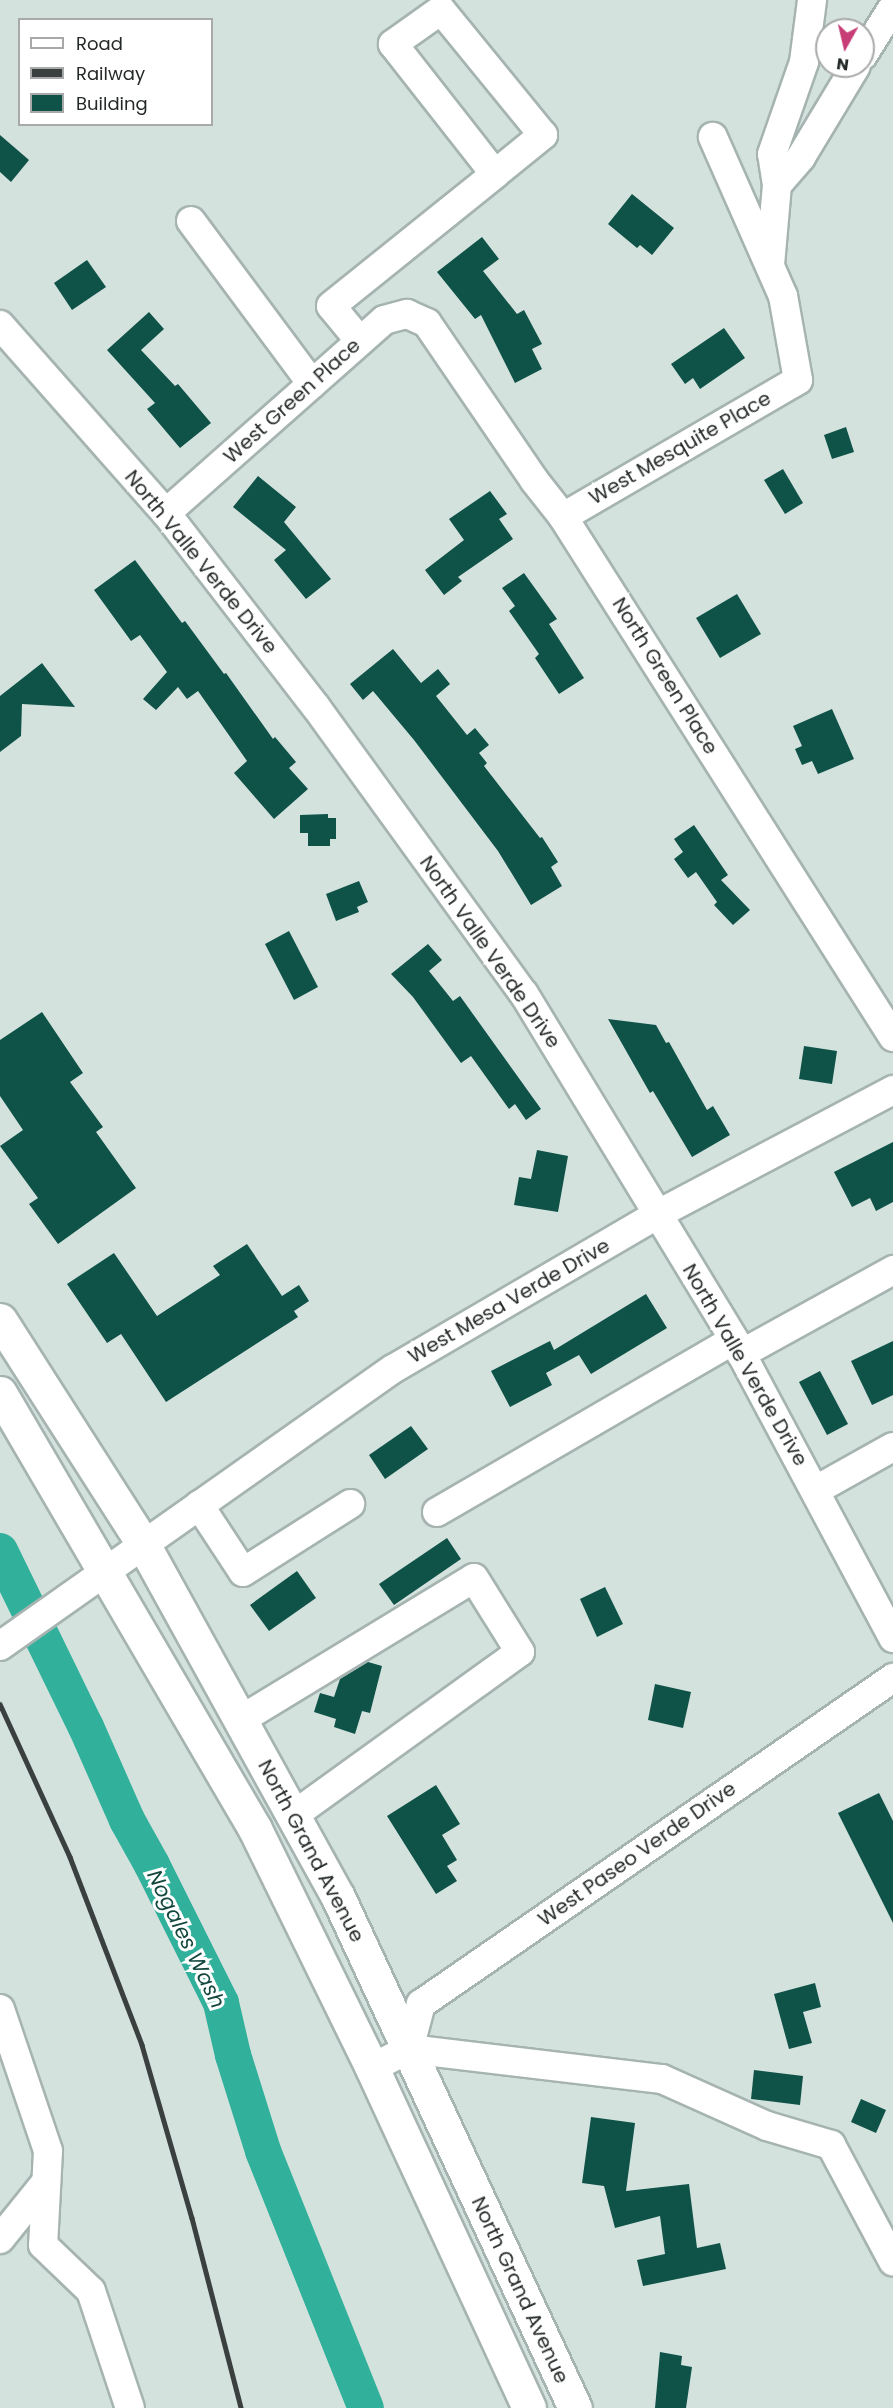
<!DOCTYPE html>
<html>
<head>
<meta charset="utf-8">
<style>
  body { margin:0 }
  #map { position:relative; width:893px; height:2408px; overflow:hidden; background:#d4e2de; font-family:Poppins,sans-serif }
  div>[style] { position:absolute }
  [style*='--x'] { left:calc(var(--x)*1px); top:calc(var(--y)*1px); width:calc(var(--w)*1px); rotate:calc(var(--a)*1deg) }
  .river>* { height:36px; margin:-18px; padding:0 18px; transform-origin:18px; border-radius:18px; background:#31b09b }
  .building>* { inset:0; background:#0e5248 }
  .roads { filter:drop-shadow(2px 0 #a6b4b1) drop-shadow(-2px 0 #a6b4b1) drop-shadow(0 2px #a6b4b1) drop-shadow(0 -2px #a6b4b1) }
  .minor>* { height:28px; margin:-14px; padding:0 14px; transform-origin:14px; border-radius:14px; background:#fff }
  .major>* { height:33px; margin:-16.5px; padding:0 16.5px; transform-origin:16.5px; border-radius:16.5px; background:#fff }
  .rail>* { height:4.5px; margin:-2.25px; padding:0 2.25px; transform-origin:2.25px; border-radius:2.25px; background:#3a403f }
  span { translate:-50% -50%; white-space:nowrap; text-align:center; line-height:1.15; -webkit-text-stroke:6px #fff; paint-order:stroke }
  .street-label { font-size:20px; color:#252a29 }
  .water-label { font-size:21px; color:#14483f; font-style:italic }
  .legend { position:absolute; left:18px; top:18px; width:195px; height:108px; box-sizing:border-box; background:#fff; border:2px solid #a8aaa9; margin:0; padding:8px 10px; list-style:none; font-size:18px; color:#252a29 }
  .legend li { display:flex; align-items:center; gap:12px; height:30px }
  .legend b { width:30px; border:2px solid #a8aaa9 }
  .north { position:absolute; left:815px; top:18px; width:60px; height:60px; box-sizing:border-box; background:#fff; border:2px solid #a8aaa9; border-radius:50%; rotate:188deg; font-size:16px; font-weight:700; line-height:24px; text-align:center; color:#252a29 }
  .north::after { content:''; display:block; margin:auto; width:21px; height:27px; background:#c73d76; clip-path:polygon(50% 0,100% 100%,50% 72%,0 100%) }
</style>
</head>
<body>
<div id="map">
  <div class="river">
    <i style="--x:0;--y:1551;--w:196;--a:64"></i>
    <i style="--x:86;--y:1727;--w:102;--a:66.2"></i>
    <i style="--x:127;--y:1820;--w:51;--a:60.9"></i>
    <i style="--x:152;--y:1865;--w:154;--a:63.4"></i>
    <i style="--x:221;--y:2003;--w:53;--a:77"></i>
    <i style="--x:233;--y:2055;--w:101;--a:72.6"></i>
    <i style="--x:263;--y:2151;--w:277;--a:68.2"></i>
  </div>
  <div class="building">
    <i style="clip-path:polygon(0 135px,29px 160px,11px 182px,0 172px)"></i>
    <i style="clip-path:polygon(632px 194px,674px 228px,652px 255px,640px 245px,637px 248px,608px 224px)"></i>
    <i style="clip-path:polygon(482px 237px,499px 259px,483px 271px,517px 314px,524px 310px,542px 344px,532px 349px,542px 369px,515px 383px,481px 315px,475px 319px,437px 272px)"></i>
    <i style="clip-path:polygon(87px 260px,106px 287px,72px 310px,54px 283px)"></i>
    <i style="clip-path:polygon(149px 312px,164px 329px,141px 350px,175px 386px,178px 384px,211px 423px,180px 448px,147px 409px,155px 403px,107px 350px)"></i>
    <i style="clip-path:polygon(724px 328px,745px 358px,700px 389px,693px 378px,685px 384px,671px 364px)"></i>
    <i style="clip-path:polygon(846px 427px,854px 452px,832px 459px,824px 435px)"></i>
    <i style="clip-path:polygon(783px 469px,803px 503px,785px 514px,764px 480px)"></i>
    <i style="clip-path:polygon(258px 476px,296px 507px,284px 522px,331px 579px,306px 599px,274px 560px,286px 550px,233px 507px)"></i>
    <i style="clip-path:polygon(490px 491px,507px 514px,499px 519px,513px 539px,458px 577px,462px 581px,444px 595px,425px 570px,464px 540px,449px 519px)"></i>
    <i style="clip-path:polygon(135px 560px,182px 623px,185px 621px,224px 674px,226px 673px,273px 739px,275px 737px,296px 762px,289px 768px,308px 789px,274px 819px,234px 773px,247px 761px,198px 691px,187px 699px,178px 687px,156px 710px,143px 699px,167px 672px,140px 635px,131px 641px,94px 590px)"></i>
    <i style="clip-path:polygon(524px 573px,557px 619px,549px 624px,584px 678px,559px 694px,535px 658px,539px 654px,509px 611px,515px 606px,502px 588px)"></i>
    <i style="clip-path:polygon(737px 594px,761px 634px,720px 658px,696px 618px)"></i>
    <i style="clip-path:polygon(393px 649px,421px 683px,438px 669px,450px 684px,436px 696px,467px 735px,475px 728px,489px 745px,479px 753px,487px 763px,484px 766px,540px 838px,542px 837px,558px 862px,551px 867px,562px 886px,531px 905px,498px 851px,414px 740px,373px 691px,363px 700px,350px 684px)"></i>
    <i style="clip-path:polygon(42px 663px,75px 707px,22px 704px,21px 736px,0 752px,0 696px)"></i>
    <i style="clip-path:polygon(832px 709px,854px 759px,818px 774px,812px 761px,802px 765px,795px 749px,802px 746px,793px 726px)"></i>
    <i style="clip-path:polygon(328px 814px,328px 818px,336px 818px,336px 839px,330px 839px,330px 846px,308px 846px,308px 833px,300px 833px,300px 815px)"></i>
    <i style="clip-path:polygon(694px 825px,728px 875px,721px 880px,750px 910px,733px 925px,714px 905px,717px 902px,696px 872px,688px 878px,674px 859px,683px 852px,674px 839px)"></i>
    <i style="clip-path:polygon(359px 881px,368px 902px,357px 907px,359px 912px,336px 921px,326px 894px)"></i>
    <i style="clip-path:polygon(289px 931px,318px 987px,294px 1000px,265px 944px)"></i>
    <i style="clip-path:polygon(428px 944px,442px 960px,429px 971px,453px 1001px,460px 996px,541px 1109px,526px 1120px,515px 1104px,509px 1109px,471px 1056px,461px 1063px,413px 997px,391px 974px)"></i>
    <i style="clip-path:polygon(42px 1012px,83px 1073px,70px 1082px,103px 1127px,96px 1132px,136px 1188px,58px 1244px,29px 1204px,38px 1198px,0 1146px,23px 1130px,0 1096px,0 1040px)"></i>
    <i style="clip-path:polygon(608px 1019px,656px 1025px,666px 1043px,669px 1042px,707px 1110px,713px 1106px,730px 1135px,692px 1157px,653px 1091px,650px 1093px)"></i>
    <i style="clip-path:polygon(804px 1046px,837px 1051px,832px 1084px,799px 1079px)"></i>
    <i style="clip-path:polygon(893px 1142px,893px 1202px,876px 1211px,870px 1198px,852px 1207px,834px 1172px)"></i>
    <i style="clip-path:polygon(537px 1150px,568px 1156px,558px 1212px,514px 1205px,519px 1177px,531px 1179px)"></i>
    <i style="clip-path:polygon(247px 1244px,282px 1296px,299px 1285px,309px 1301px,294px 1311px,298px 1317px,166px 1402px,121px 1334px,107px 1343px,67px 1284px,114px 1253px,157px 1316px,220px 1275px,213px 1266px)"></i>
    <i style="clip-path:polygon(646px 1294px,667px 1328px,591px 1374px,579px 1355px,546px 1373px,552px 1385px,510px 1407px,491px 1371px,550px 1341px,554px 1350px)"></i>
    <i style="clip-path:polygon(893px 1341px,893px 1395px,872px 1405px,851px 1361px)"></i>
    <i style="clip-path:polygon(820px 1371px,848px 1424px,827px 1435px,799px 1382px)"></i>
    <i style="clip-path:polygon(411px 1426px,428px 1449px,385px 1479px,369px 1455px)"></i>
    <i style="clip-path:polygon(447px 1538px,461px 1559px,394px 1605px,379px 1584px)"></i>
    <i style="clip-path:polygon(297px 1571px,316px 1598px,269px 1631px,250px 1605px)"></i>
    <i style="clip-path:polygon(605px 1587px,623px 1624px,597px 1637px,580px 1599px)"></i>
    <i style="clip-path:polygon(368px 1662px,382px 1666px,370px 1713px,362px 1711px,355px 1734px,334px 1727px,336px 1719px,314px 1712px,320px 1693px,334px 1697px,340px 1679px)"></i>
    <i style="clip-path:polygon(655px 1684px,691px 1692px,683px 1728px,648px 1720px)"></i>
    <i style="clip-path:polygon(436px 1785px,460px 1824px,442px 1835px,457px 1860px,447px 1866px,457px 1881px,436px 1894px,387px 1816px)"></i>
    <i style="clip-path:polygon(879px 1793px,893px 1821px,893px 1923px,838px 1813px)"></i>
    <i style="clip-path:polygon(815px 1983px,821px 2007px,803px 2012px,812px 2043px,789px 2049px,774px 1994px)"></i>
    <i style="clip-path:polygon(754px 2070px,803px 2076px,800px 2105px,751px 2099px)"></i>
    <i style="clip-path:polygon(861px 2099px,886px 2110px,876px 2133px,851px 2122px)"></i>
    <i style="clip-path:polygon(591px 2117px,635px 2123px,626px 2191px,689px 2184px,697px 2248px,720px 2243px,726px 2269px,643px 2286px,637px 2260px,665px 2254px,660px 2216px,615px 2228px,604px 2186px,582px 2183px)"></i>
    <i style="clip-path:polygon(660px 2352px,682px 2356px,681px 2365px,692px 2367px,686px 2408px,655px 2408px)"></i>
  </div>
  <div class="roads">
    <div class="minor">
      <i style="--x:863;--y:55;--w:57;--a:-58"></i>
      <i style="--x:777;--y:185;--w:31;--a:-99"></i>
      <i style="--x:772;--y:154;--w:97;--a:-70.8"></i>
      <i style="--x:804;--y:62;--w:63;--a:-82.6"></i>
      <i style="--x:191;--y:221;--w:203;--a:53.4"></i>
      <i style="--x:770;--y:265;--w:80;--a:-85"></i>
      <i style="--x:777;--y:185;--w:37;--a:-49"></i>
      <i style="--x:801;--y:157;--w:106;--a:-58.9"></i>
      <i style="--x:0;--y:325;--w:251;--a:48.6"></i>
      <i style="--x:166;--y:513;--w:245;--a:52.3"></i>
      <i style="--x:316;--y:707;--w:354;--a:54.1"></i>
      <i style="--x:524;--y:994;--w:405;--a:58.7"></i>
      <i style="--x:734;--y:1340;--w:338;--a:61.9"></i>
      <i style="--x:360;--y:341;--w:45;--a:-129.6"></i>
      <i style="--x:331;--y:306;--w:211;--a:-38.8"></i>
      <i style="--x:495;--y:174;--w:62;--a:-39.1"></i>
      <i style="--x:543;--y:135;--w:161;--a:-129.2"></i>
      <i style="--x:441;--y:10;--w:59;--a:144.7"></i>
      <i style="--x:393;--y:44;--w:165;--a:51.9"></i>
      <i style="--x:166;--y:513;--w:291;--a:-41.5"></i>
      <i style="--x:384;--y:320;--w:24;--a:-15"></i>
      <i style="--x:407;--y:314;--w:22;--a:24"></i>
      <i style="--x:427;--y:323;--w:190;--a:55.7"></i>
      <i style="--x:534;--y:480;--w:47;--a:51.9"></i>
      <i style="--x:563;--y:517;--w:616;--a:57.6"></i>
      <i style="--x:563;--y:517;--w:272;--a:-30.2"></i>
      <i style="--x:798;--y:380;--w:85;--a:-100.1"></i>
      <i style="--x:783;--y:296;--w:174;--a:-113.8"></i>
      <i style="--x:741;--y:1354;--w:174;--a:-28.9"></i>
      <i style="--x:816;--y:1490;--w:88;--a:-29.2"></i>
      <i style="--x:199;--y:1505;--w:80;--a:56.7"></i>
      <i style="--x:243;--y:1572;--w:127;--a:-32.4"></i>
      <i style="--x:437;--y:1512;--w:343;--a:-30.1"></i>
      <i style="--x:0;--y:1646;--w:481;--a:-35.2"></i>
      <i style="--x:393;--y:1369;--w:307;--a:-30.3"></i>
      <i style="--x:658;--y:1214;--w:266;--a:-27.8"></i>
      <i style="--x:242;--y:1719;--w:271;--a:-31.3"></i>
      <i style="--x:474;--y:1578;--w:87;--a:58.1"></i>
      <i style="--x:520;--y:1652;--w:279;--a:144.2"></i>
      <i style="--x:0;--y:2009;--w:150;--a:71.3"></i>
      <i style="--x:48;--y:2151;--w:94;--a:93"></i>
      <i style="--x:43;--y:2245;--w:66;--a:43.8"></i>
      <i style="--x:91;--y:2291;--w:123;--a:71.6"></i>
      <i style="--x:409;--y:2049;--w:47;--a:-75.1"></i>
      <i style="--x:421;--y:2004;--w:574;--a:-34.63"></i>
      <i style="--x:372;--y:2068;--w:42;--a:-27.2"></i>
      <i style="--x:409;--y:2049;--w:255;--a:6.8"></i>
      <i style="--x:662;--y:2079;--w:115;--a:24.1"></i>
      <i style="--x:767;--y:2126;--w:67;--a:16.5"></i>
      <i style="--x:831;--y:2145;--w:132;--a:61.9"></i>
      <i style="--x:0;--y:2239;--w:73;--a:-51.1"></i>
    </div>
    <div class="major">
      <i style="--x:0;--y:1320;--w:266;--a:57.4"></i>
      <i style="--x:143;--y:1544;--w:403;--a:61.1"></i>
      <i style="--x:338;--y:1897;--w:563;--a:65.12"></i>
      <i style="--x:0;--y:1393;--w:505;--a:59.68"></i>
      <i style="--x:255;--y:1829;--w:266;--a:63.9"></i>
      <i style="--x:372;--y:2068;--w:374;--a:65.2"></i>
    </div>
  </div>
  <div class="rail">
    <i style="--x:0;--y:1704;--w:168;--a:65.4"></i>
    <i style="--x:70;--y:1857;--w:201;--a:69"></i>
    <i style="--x:142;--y:2045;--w:180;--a:73.9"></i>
    <i style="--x:192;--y:2218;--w:196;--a:75.5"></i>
  </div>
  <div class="street-label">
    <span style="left:292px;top:401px;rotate:-42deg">West Green Place</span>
    <span style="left:680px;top:448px;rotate:-30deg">West Mesquite Place</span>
    <span style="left:201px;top:562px;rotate:51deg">North Valle Verde Drive</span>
    <span style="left:665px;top:676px;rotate:58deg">North Green Place</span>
    <span style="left:490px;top:952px;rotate:55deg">North Valle Verde Drive</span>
    <span style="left:509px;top:1301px;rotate:-30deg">West Mesa Verde Drive</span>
    <span style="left:745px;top:1365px;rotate:60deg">North Valle Verde Drive</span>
    <span style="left:311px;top:1851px;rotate:62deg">North Grand Avenue</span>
    <span style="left:637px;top:1854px;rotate:-35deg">West Paseo Verde Drive</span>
    <span style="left:520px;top:2290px;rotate:65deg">North Grand Avenue</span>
  </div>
  <div class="water-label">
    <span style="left:186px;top:1939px;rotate:64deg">Nogales Wash</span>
  </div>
  <ul class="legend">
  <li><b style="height:8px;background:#fff"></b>Road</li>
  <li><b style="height:8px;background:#3a403f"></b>Railway</li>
  <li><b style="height:16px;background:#0e5248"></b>Building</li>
  </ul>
  <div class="north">N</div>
</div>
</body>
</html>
